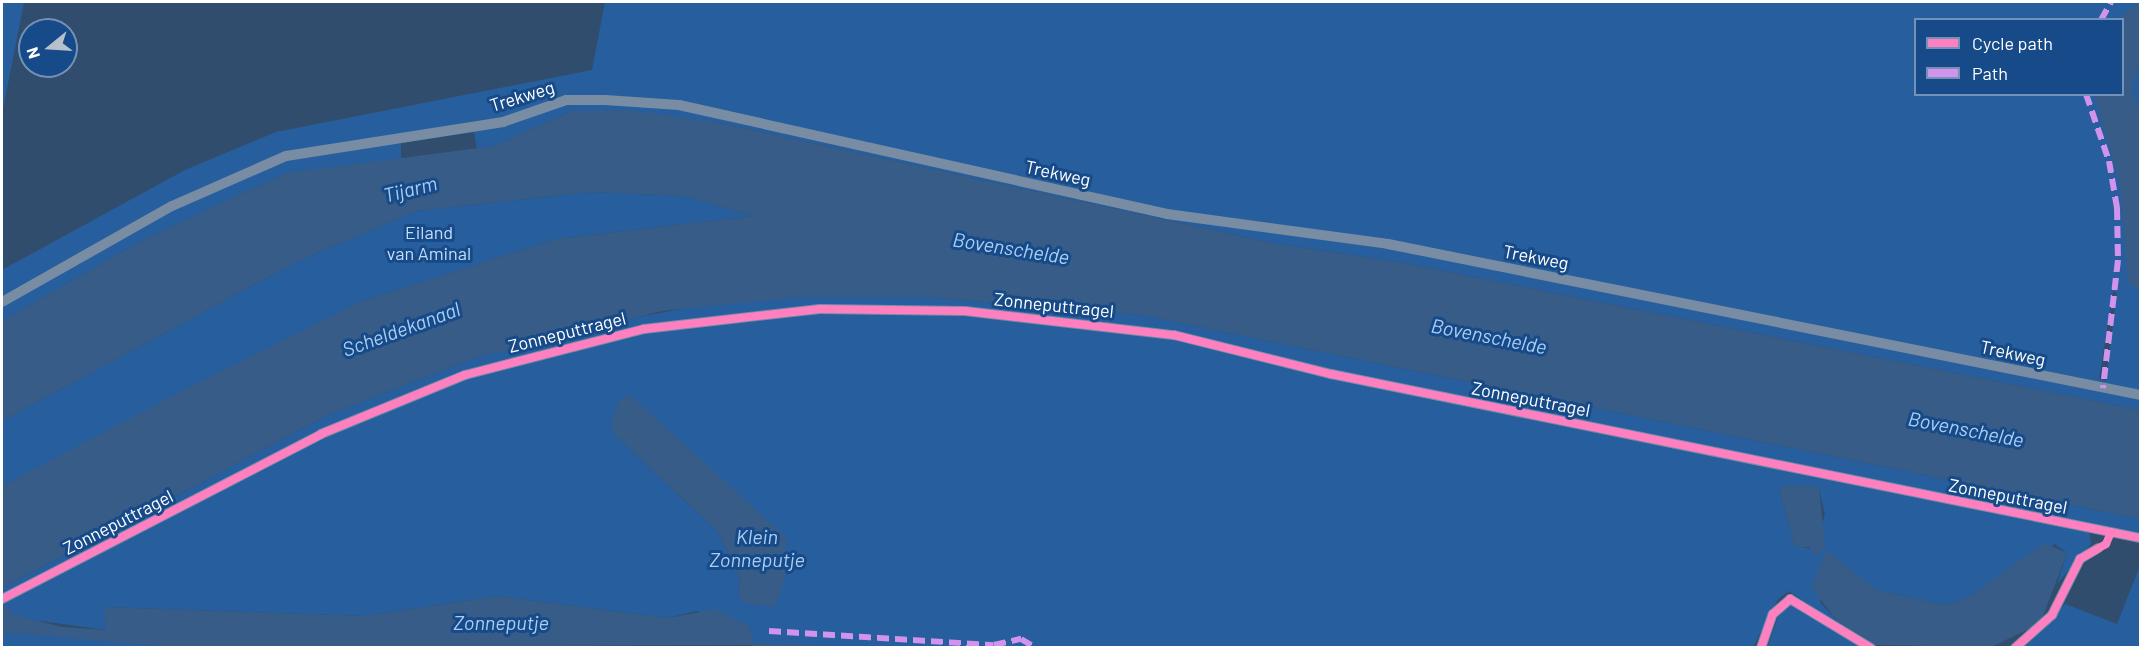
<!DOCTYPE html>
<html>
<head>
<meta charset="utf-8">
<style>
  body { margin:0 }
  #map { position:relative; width:2142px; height:649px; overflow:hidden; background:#314d6e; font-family:Barlow,sans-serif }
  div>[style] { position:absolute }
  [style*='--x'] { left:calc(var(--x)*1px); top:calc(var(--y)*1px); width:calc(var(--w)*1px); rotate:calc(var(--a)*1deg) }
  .green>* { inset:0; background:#275f9e }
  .water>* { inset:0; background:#365c87 }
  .stream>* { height:4px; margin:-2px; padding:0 2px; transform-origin:2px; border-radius:2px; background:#365c87 }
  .river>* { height:22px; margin:-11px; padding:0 11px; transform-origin:11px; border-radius:11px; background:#365c87 }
  .street>* { height:10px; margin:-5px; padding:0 5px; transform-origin:5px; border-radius:5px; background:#788ca4 }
  .quiet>* { height:6px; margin-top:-3px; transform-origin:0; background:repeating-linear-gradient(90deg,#d193ec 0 12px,transparent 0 18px) }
  .cycleway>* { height:8px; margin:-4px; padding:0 4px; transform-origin:4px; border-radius:4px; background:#ff80c0 }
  span { translate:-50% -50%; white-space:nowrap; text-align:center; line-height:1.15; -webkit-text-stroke:6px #174a88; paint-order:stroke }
  .street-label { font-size:18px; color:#fff }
  .park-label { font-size:18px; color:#c4ddfa }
  .water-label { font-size:20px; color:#a9cef5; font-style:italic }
  .frame { position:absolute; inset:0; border:3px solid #fff; pointer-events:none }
  .legend { position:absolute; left:1914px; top:18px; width:210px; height:78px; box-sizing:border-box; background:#174a88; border:2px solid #7492b8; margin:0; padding:8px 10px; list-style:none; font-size:18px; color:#fff }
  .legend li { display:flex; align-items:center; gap:12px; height:30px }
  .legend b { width:30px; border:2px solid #7492b8 }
  .north { position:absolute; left:18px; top:18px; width:60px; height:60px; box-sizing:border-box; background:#174a88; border:2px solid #7492b8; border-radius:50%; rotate:252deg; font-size:16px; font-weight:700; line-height:24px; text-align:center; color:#fff }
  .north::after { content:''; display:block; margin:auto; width:21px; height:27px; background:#b7c1cc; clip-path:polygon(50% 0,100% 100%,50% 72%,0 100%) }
</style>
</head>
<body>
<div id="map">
  <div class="green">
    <i style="clip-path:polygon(2px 2px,24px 2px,2px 114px)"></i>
    <i style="clip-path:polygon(evenodd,605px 2px,2140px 2px,2140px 410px,1404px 263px,1272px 243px,720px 123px,572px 111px,494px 146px,477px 149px,474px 132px,401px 143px,401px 160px,286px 173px,141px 241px,2px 321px,2px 270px,185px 170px,276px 132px,592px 70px,605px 2px,1916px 20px,2122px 20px,2122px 94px,1916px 94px,1916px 20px,605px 2px,2113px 291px,2117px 293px,2106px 381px,2099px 379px,2113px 291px)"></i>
    <i style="clip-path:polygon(590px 192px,684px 196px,753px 216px,556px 239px,360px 302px,2px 486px,2px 421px,296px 262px,416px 211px)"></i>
    <i style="clip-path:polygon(evenodd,801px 297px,927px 297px,1141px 315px,2140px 519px,2140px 538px,2089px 528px,2091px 544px,2057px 584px,2067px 553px,2055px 544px,1969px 597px,1946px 605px,1876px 590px,1827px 551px,1820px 602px,1846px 631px,1789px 591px,1778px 599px,1753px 647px,752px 648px,749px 626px,697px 611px,667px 618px,497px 596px,366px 616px,105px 607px,106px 630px,20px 618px,2px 632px,180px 647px,2px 648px,2px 588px,326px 416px,474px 358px,599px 324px,710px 304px,801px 297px,631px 396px,775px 607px,738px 594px,740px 578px,718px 532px,615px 435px,631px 396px,801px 297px,1819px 488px,1825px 515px,1813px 549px,1795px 546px,1779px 490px,1819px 488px)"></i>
    <i style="clip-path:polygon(2140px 566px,2140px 647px,2024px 648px,2065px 604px,2117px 624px)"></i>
    <i style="clip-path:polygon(1791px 605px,1800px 608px,1860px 647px,1767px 648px,1779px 614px)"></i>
  </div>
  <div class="water">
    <i style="clip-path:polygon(2140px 2px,2140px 63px,2131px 91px,2140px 110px,2140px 292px,2128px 282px,2120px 185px,2094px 95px,2122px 94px,2122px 20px,2117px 19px)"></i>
    <i style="clip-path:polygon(evenodd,629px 110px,720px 123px,1272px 243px,1404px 263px,2140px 410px,2140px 519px,1141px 315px,927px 297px,801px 297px,662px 311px,474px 358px,326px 416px,2px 588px,2px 486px,199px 382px,360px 302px,556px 239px,753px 216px,684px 196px,590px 192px,416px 211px,296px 262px,2px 421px,2px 321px,141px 241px,286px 173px,494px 146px,572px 111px,629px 110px,475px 174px,487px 175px,431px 183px,435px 180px,475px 174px)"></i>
    <i style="clip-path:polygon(630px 395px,786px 537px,785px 580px,775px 607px,744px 603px,738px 594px,740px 578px,718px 532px,615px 435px,611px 424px,619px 402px)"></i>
    <i style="clip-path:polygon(1790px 485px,1819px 487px,1825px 546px,1817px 557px,1809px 547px,1795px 547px,1779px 489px)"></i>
    <i style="clip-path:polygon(2044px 543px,2067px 553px,2043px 616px,2035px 626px,1991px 647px,1873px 645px,1840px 625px,1811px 587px,1827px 550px,1876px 590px,1946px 605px,1969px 597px)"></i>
    <i style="clip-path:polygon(497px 596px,667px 618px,717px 609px,749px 626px,755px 645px,180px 648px,2px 632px,3px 619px,12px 614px,62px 627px,106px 630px,104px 607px,366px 616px)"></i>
  </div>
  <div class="stream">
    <i style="--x:755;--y:645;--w:87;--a:2"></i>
  </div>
  <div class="river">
    <i style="--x:402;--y:190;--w:102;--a:-11.9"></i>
    <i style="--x:2;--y:617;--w:3;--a:90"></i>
  </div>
  <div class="street">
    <i style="--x:2;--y:302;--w:195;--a:-29.5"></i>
    <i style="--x:172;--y:206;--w:124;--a:-23.7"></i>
    <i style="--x:286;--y:156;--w:220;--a:-8.9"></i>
    <i style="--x:503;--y:122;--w:67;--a:-19.2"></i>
    <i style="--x:566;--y:100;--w:39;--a:0"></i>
    <i style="--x:605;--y:100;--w:74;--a:3.9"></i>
    <i style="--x:679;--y:105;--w:500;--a:12.59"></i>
    <i style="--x:1167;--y:214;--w:223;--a:7.7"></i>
    <i style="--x:1388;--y:244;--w:767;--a:11.35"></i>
    <i style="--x:2;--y:599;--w:359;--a:-27.3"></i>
    <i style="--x:321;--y:434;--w:156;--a:-22.3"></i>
    <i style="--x:465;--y:375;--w:185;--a:-14.4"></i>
    <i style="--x:644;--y:329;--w:177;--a:-6.5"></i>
    <i style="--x:820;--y:309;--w:145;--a:0.8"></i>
    <i style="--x:965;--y:311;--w:210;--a:6.6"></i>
    <i style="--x:1174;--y:335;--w:162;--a:14"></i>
    <i style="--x:1331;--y:374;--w:825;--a:11.46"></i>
    <i style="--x:1761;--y:648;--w:36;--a:-71"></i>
    <i style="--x:1773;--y:614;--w:23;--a:-41"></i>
    <i style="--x:1790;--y:599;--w:95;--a:31.2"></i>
    <i style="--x:2015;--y:648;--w:50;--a:-41.7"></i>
    <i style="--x:2052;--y:615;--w:63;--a:-63.4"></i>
    <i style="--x:2080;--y:559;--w:21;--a:-31"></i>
  </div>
  <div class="quiet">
    <i style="--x:2101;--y:20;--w:21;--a:-61"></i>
    <i style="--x:2086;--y:94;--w:71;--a:71.1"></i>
    <i style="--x:2109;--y:161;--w:48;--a:80.3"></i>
    <i style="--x:2117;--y:208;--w:52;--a:88.9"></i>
    <i style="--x:2118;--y:260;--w:129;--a:96.7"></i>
    <i style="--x:769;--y:631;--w:225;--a:3.6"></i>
    <i style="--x:994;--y:645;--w:28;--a:-13"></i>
    <i style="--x:1021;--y:639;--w:17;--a:31"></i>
  </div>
  <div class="cycleway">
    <i style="--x:2;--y:599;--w:359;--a:-27.3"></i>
    <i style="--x:321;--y:434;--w:156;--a:-22.3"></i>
    <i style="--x:465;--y:375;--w:185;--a:-14.4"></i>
    <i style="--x:644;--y:329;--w:177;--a:-6.5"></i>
    <i style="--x:820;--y:309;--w:145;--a:0.8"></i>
    <i style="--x:965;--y:311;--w:210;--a:6.6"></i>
    <i style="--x:1174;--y:335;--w:162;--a:14"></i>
    <i style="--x:1331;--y:374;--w:825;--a:11.46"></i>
    <i style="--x:1761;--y:648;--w:36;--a:-71"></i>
    <i style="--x:1773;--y:614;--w:23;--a:-41"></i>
    <i style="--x:1790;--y:599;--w:95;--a:31.2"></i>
    <i style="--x:2015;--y:648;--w:50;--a:-41.7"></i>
    <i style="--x:2052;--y:615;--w:63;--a:-63.4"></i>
    <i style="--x:2080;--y:559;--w:30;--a:-30"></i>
    <i style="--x:2106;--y:544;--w:13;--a:-67"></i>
  </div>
  <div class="street-label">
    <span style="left:522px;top:96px;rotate:-17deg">Trekweg</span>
    <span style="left:1058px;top:173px;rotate:12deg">Trekweg</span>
    <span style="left:1536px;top:257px;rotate:11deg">Trekweg</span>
    <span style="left:1054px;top:305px;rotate:6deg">Zonneputtragel</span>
    <span style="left:567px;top:332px;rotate:-14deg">Zonneputtragel</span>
    <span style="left:2013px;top:353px;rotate:12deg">Trekweg</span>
    <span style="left:1531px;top:399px;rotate:11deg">Zonneputtragel</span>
    <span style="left:2008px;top:496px;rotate:11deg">Zonneputtragel</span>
    <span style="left:118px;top:522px;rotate:-27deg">Zonneputtragel</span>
  </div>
  <div class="park-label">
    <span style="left:429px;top:243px">Eiland<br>van Aminal</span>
  </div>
  <div class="water-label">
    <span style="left:410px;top:189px;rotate:-14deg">Tijarm</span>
    <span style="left:1011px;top:248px;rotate:9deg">Bovenschelde</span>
    <span style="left:401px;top:329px;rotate:-20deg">Scheldekanaal</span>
    <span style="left:1489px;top:336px;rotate:11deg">Bovenschelde</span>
    <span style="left:1966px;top:429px;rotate:11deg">Bovenschelde</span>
    <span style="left:757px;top:548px">Klein<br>Zonneputje</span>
    <span style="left:501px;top:622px">Zonneputje</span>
  </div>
  <div class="frame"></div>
  <ul class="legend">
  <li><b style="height:8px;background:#ff80c0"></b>Cycle path</li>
  <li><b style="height:8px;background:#d193ec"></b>Path</li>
  </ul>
  <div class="north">N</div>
</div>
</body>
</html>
